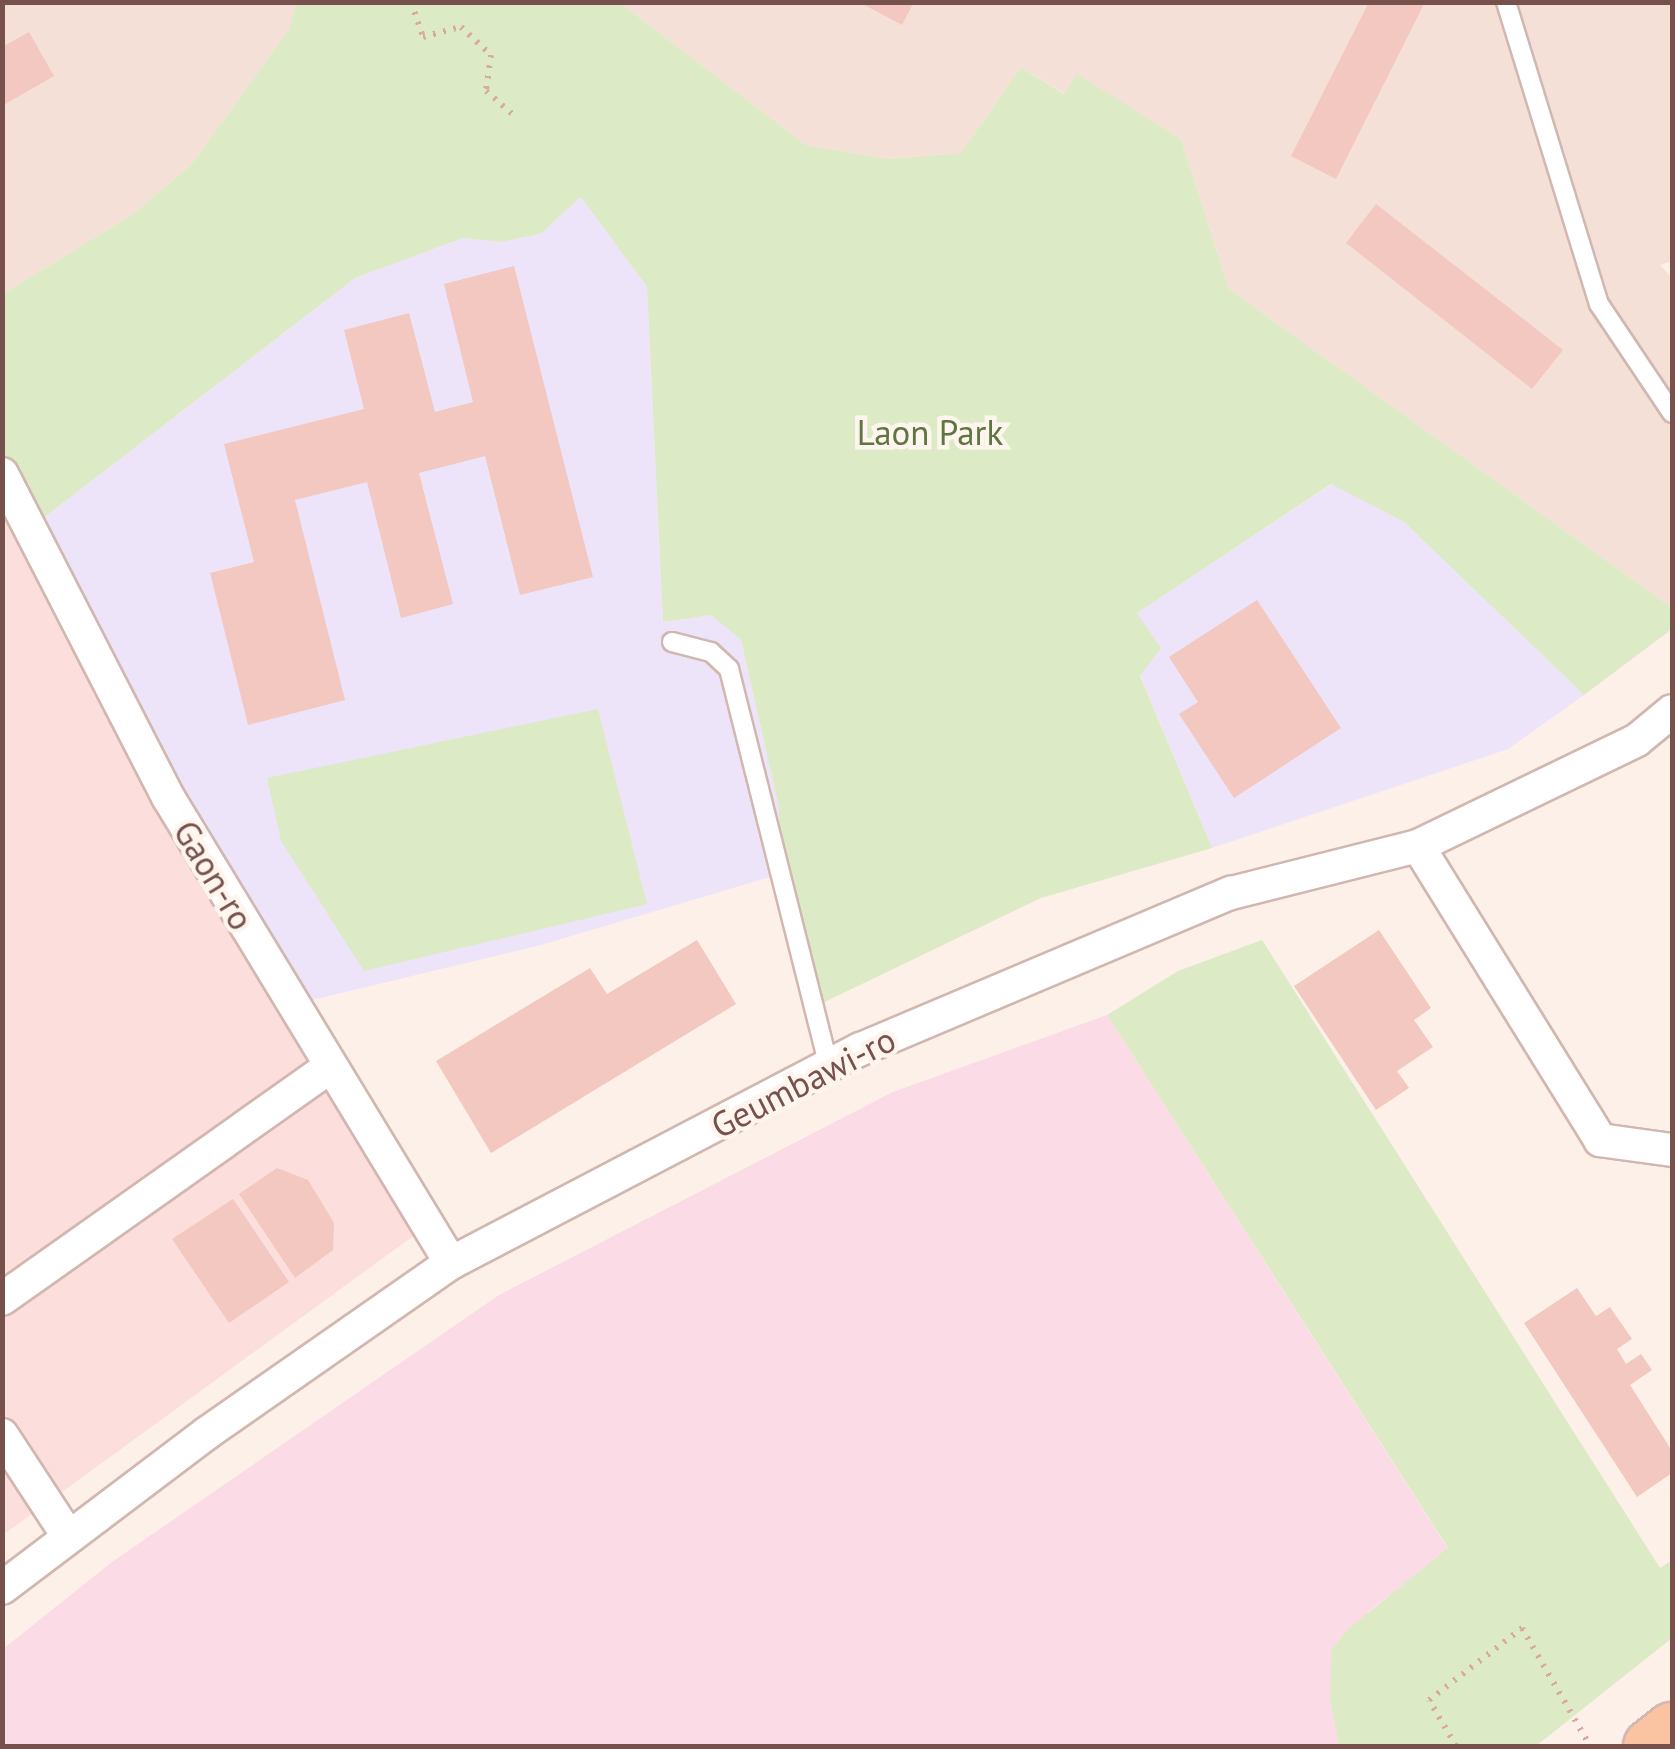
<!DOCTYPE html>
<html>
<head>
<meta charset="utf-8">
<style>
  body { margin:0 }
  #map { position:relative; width:1675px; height:1749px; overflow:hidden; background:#fcf0e8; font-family:"PT Sans",sans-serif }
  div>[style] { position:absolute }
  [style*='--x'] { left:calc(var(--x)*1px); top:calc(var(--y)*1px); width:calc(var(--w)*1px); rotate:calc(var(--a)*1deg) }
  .residential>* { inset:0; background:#f4e0d6 }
  .commercial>* { inset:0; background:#fcdedc }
  .education>* { inset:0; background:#ede4f9 }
  .medical>* { inset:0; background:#fadbe6 }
  .green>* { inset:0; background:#ddeac6 }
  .building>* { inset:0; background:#f2c8c0 }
  .path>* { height:6px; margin-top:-3px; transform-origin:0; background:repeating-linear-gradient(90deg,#d7aaa2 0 2.5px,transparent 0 10.5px) }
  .roads { filter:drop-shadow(2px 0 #d1b7b0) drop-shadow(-2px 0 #d1b7b0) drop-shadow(0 2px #d1b7b0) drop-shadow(0 -2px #d1b7b0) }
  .lane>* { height:18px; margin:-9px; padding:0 9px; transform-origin:9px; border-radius:9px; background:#fff }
  .street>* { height:32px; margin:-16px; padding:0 16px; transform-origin:16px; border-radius:16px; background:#fff }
  .primary>* { height:52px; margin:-26px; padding:0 26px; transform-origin:26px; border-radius:26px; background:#fac4a2 }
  span { translate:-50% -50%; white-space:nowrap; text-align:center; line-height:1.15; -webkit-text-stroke:9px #fff5ef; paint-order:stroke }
  .park-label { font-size:35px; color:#5e7641 }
  .street-label { font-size:35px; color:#77514c }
  .frame { position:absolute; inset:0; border:5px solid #77514c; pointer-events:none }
</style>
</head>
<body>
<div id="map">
  <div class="residential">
    <i style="clip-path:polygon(3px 3px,296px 3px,289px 29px,192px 164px,133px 214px,3px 294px)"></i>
    <i style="clip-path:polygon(620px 3px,1672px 3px,1672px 261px,1660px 265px,1672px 278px,1672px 608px,1229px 289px,1181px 139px,1077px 75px,1065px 94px,1021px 67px,961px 153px,888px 159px,806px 145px)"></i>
  </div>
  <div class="commercial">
    <i style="clip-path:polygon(2px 474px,427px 1226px,3px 1535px,2px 1535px)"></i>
  </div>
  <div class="education">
    <i style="clip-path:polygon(581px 196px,647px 287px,663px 622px,711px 615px,741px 640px,779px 808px,777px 875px,541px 945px,291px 1005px,29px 529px,355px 278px,463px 238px,501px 242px,540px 234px)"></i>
    <i style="clip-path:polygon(1332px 484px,1404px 522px,1584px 695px,1508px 749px,1212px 848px,1140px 675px,1136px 613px)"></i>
  </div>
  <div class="medical">
    <i style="clip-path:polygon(1107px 1015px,1448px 1549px,1368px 1612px,1330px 1701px,1339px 1746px,3px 1746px,3px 1649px,112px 1562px,499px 1295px,893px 1092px)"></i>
  </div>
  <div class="green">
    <i style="clip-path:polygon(296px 3px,620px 3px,806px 145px,888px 159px,961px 153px,1021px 67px,1064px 94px,1077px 74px,1181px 139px,1229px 289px,1672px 608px,1672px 629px,1584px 695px,1404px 522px,1331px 484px,1137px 613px,1161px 648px,1140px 676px,1212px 848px,1041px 898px,812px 1008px,777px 875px,779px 808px,741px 640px,711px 615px,663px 622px,647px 287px,581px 197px,540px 234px,501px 242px,463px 238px,355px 278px,29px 529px,3px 474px,3px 294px,133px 214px,192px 164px,289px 29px)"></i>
    <i style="clip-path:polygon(598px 709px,647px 904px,364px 971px,281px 841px,267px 778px)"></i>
    <i style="clip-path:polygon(1262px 940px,1660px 1568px,1672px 1560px,1672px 1638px,1536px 1746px,1339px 1746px,1330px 1701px,1331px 1651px,1347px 1630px,1448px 1548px,1107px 1015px,1178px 971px)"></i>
  </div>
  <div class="building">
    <i style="clip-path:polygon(859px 2px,914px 2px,902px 25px)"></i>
    <i style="clip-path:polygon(1369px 2px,1425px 2px,1336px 179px,1291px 156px)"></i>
    <i style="clip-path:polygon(29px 32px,54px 76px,2px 106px,2px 47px)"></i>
    <i style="clip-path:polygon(1376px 204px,1563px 350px,1532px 389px,1346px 243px)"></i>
    <i style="clip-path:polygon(514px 266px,593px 577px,520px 595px,485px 456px,419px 473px,453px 604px,401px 618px,367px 482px,295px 500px,345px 700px,248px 725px,210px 573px,254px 562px,224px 444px,364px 409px,344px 330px,409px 313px,435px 412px,473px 402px,444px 284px)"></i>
    <i style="clip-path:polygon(1257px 600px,1341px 728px,1234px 798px,1179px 714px,1198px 702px,1169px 657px)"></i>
    <i style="clip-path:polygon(1379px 930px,1431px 1008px,1414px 1020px,1433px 1047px,1397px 1071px,1409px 1088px,1376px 1110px,1294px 986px)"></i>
    <i style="clip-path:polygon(697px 940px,736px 1004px,491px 1153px,436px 1061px,590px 968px,607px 994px)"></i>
    <i style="clip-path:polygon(277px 1168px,308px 1180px,334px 1223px,333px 1250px,295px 1278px,239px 1194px)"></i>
    <i style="clip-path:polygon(233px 1199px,289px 1282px,229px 1323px,172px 1239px)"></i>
    <i style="clip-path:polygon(1577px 1288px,1596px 1316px,1610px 1307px,1632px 1339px,1617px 1349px,1626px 1364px,1641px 1354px,1652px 1370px,1630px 1385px,1672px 1451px,1672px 1473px,1637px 1497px,1524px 1323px)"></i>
  </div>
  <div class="path">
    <i style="--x:411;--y:2;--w:37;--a:71"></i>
    <i style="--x:423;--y:37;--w:39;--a:-15"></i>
    <i style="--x:461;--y:27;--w:41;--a:43"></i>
    <i style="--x:491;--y:55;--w:36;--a:98"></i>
    <i style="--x:486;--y:91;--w:35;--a:41"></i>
    <i style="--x:1456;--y:1746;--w:53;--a:-120.4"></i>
    <i style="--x:1429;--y:1700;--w:118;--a:-37.7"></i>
    <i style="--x:1522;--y:1628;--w:136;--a:60"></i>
  </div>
  <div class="roads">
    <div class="lane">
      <i style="--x:1506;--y:2;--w:316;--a:72.9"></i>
      <i style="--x:1599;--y:304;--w:131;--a:56.2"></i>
      <i style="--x:672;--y:642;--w:40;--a:14.4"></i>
      <i style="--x:711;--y:652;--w:25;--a:43"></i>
      <i style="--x:729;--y:669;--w:409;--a:75.9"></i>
    </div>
    <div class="street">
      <i style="--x:2;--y:474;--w:363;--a:62.8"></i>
      <i style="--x:168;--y:797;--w:545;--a:58.73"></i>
      <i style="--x:1418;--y:846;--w:346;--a:58.2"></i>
      <i style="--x:1600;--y:1140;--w:73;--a:7.9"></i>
      <i style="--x:2;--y:1299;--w:400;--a:-35.3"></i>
      <i style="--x:2;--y:1435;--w:121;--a:56.8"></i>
      <i style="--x:2;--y:1588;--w:257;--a:-37.1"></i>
      <i style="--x:207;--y:1433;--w:297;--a:-34.9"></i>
      <i style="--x:451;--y:1263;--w:462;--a:-27.6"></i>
      <i style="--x:861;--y:1049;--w:402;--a:-22.9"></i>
      <i style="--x:1231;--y:893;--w:193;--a:-14.1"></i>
      <i style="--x:1418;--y:846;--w:243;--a:-25.8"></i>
      <i style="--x:1637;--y:740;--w:45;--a:-39.6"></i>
    </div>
    <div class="primary">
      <i style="--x:1650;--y:1746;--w:28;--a:-38"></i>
    </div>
  </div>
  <div class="park-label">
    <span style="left:930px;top:432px">Laon Park</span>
  </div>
  <div class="street-label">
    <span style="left:214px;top:875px;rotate:59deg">Gaon-ro</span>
    <span style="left:803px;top:1082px;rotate:-27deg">Geumbawi-ro</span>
  </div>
  <div class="frame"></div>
</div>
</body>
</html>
